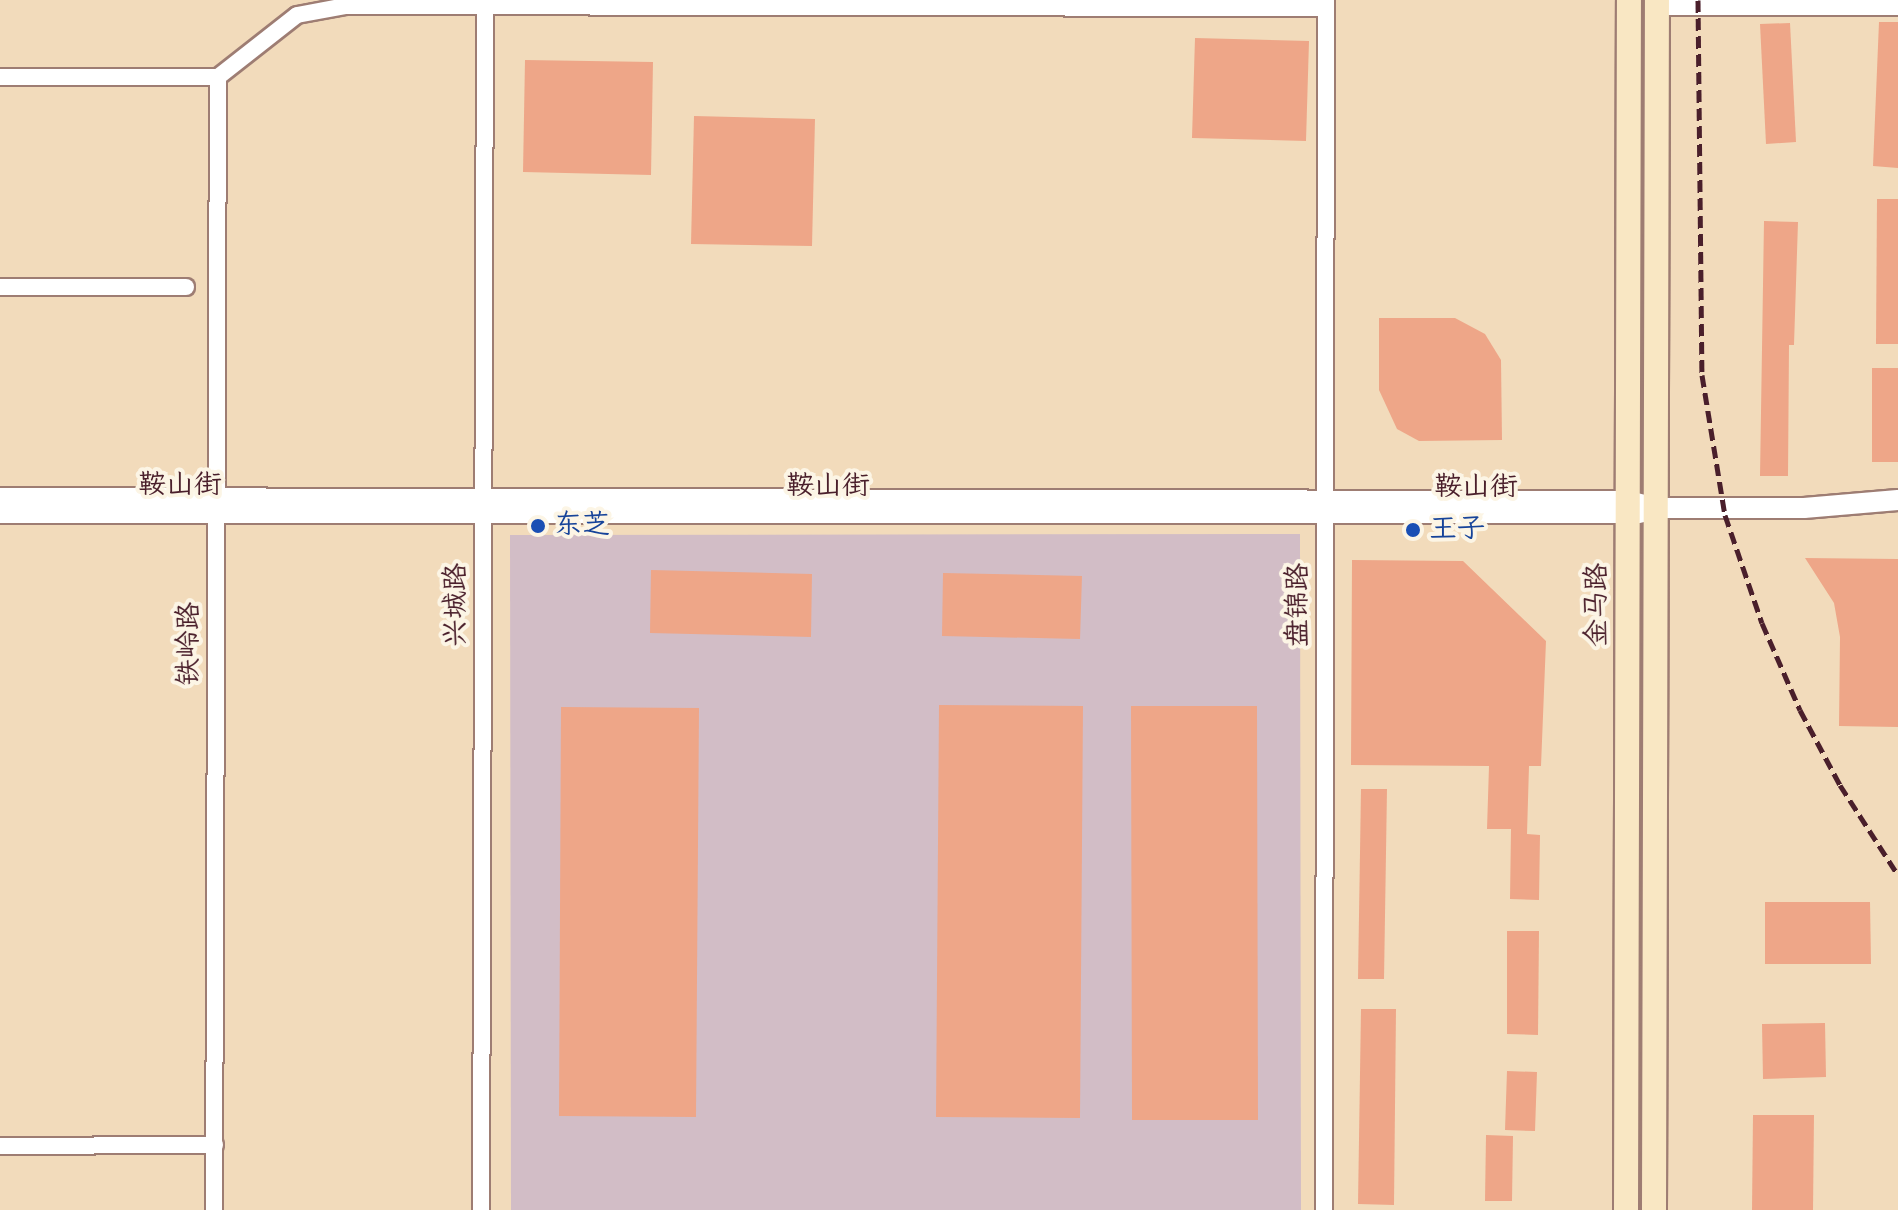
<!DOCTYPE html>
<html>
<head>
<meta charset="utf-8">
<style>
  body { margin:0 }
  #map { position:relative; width:1898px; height:1210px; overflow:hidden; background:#f2dbbb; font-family:Kalam,"LXGW WenKai TC",sans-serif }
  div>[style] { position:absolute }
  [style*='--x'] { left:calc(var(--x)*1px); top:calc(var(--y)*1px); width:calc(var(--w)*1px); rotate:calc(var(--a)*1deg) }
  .industrial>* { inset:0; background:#d2bdc6 }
  .building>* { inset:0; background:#eea688 }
  .roads { filter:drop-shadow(2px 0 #9e7d73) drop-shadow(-2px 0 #9e7d73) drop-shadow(0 2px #9e7d73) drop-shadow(0 -2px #9e7d73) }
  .minor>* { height:16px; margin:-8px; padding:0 8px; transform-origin:8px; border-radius:8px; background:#fff }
  .tertiary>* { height:20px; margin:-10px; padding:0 10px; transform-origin:10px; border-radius:10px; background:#fff }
  .secondary>* { height:24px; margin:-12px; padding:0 12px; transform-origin:12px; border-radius:12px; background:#f9e7c3 }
  .rail>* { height:5px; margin-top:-2.5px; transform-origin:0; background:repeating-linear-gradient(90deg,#4a1f2b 0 12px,transparent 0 18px) }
  .dots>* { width:22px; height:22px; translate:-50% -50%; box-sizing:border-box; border:4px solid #fcf5e5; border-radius:50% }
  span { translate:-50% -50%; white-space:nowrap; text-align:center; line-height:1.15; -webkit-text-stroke:8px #fcf5e5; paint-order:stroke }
  .street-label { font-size:28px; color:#4a1f2b }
  .transit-label { font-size:28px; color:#164399 }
  .left { translate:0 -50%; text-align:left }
</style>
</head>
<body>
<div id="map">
  <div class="industrial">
    <i style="clip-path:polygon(1300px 534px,1301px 1210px,511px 1210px,510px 535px)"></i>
  </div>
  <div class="building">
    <i style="clip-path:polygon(1879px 22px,1898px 22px,1898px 168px,1873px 166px)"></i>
    <i style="clip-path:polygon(1790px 23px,1796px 142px,1766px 144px,1760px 24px)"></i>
    <i style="clip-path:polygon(1195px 38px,1309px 41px,1306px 141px,1192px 138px)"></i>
    <i style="clip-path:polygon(525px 60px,653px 62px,651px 175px,523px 172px)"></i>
    <i style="clip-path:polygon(694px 116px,815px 119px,812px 246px,691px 244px)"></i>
    <i style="clip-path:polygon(1877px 199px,1898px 199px,1898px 344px,1876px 344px)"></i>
    <i style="clip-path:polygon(1764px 221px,1798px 222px,1794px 345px,1789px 345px,1788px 476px,1760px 476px)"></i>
    <i style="clip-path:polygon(1379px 318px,1455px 318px,1485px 334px,1501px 360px,1502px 440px,1419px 441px,1397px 429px,1379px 390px)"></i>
    <i style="clip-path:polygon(1872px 368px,1898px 368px,1898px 462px,1872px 462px)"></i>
    <i style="clip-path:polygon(1805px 558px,1898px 559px,1898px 727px,1839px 726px,1840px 637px,1834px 603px)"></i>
    <i style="clip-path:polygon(1352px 560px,1463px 561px,1546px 641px,1541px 766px,1529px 766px,1527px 834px,1540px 835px,1539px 900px,1510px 899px,1511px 829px,1487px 829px,1489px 766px,1351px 765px)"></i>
    <i style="clip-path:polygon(651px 570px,812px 574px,811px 637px,650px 633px)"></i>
    <i style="clip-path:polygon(943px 573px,1082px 576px,1080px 639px,942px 636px)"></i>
    <i style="clip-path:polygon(939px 705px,1083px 706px,1080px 1118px,936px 1117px)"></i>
    <i style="clip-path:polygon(1131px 706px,1257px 706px,1258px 1120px,1132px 1120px)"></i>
    <i style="clip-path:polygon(561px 707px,699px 708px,696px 1117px,559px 1116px)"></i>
    <i style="clip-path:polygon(1361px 789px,1387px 789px,1384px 979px,1358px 979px)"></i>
    <i style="clip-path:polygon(1765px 902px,1870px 902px,1871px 964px,1765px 964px)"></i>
    <i style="clip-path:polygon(1507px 931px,1539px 931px,1538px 1035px,1507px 1034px)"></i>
    <i style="clip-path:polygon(1361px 1009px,1396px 1009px,1394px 1205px,1358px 1204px)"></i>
    <i style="clip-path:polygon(1825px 1023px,1826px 1077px,1763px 1079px,1762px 1024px)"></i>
    <i style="clip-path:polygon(1507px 1071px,1537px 1072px,1535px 1131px,1505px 1130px)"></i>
    <i style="clip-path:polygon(1753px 1115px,1814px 1115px,1813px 1210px,1752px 1210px)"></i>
    <i style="clip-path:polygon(1486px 1135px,1513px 1136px,1512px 1201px,1485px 1201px)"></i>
  </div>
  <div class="roads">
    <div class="minor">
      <i style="--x:1657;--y:7;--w:241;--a:0"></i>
      <i style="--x:0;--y:77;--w:218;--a:0"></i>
      <i style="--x:218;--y:77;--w:100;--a:-38.1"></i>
      <i style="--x:297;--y:15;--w:50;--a:-10.4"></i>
      <i style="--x:346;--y:6;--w:980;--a:0.12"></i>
      <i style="--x:0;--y:287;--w:186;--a:0"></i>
      <i style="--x:0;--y:1146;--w:215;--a:-0.3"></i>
      <i style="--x:214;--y:1210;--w:1133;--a:-89.8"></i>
      <i style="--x:481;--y:1210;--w:1210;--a:-89.81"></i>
      <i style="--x:1324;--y:1210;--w:1210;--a:-89.91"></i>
    </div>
    <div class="tertiary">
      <i style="--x:0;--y:498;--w:1628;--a:0.11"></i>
      <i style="--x:1628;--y:501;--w:29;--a:14"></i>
      <i style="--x:1656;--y:508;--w:148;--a:0"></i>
      <i style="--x:1804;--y:508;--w:94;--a:-4.9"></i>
      <i style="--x:0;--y:513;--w:1640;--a:0"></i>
    </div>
    <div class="secondary">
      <i style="--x:1626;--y:1210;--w:1210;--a:-89.86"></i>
      <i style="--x:1654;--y:1210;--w:1210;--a:-89.86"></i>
    </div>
  </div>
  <div class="rail">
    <i style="--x:1698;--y:0;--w:375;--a:89.4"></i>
    <i style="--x:1702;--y:375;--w:142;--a:80.7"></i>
    <i style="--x:1725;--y:515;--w:114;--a:71.1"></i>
    <i style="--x:1762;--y:623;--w:95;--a:66.4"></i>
    <i style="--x:1800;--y:710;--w:85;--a:61.9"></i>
    <i style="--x:1840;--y:785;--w:107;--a:57.2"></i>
  </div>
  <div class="dots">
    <i style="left:538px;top:526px;background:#1a4fb4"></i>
    <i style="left:1413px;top:530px;background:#1a4fb4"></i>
  </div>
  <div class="street-label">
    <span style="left:180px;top:486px">鞍山街</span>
    <span style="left:828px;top:487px">鞍山街</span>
    <span style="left:1476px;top:488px">鞍山街</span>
    <span style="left:457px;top:605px;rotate:-90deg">兴城路</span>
    <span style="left:1299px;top:605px;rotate:-90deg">盘锦路</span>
    <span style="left:1598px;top:605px;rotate:-90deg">金马路</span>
    <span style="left:190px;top:644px;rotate:-90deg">铁岭路</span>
  </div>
  <div class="transit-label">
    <span class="left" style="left:554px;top:526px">东芝</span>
    <span class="left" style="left:1429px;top:530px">王子</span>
  </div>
</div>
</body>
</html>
